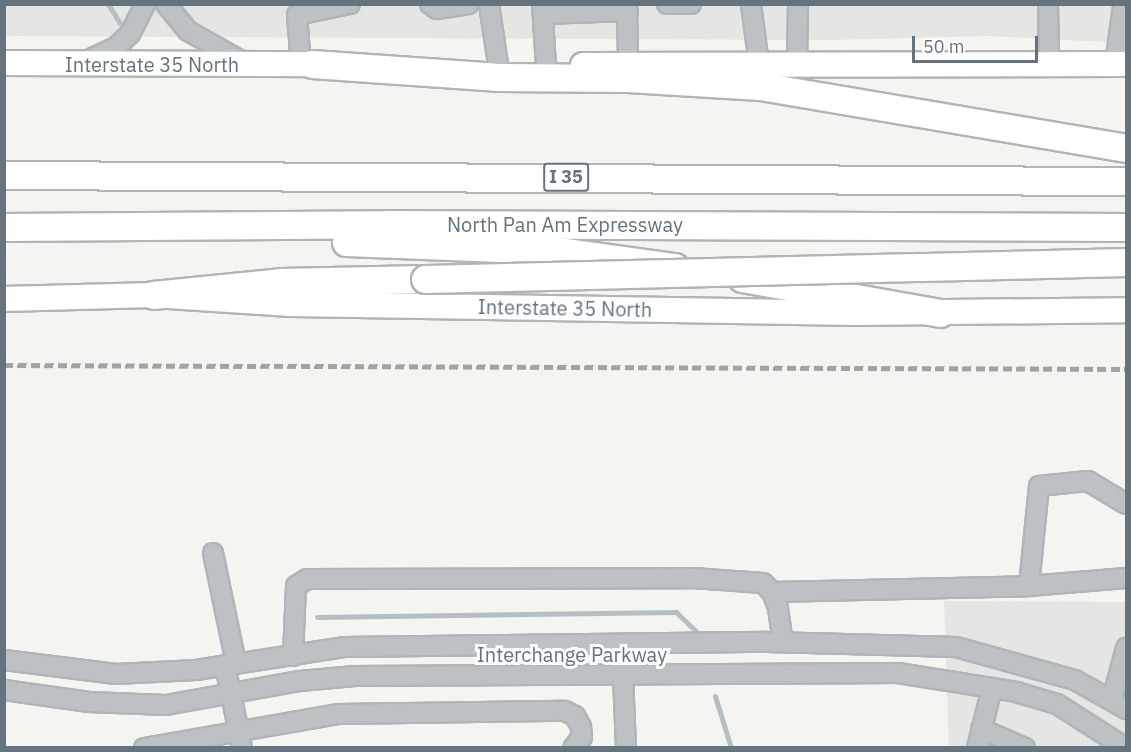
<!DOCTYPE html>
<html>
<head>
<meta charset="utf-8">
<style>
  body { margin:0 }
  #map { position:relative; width:1131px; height:752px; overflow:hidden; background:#f4f4f0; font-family:"IBM Plex Sans",sans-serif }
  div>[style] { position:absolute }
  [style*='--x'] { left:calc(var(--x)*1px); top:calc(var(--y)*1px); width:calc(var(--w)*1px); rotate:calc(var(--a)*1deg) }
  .built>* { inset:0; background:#e5e6e4 }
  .stream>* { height:5px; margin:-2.5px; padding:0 2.5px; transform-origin:2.5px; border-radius:2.5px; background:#b4bfc3 }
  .roads { filter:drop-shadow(2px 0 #b1b5b8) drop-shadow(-2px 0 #b1b5b8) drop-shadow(0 2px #b1b5b8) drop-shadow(0 -2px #b1b5b8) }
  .minor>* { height:18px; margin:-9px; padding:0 9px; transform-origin:9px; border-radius:9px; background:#bdc1c4 }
  .major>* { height:24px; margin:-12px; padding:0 12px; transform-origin:12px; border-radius:12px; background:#fff }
  .highway>* { height:27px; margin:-13.5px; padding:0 13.5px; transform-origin:13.5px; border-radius:13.5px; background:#fff }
  .rail>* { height:4.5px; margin-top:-2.25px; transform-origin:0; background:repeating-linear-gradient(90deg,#9fa4a9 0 9px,transparent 0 13.5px) }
  .bridges { filter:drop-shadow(2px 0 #b2b5b8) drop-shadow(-2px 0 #b2b5b8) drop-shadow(0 2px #b2b5b8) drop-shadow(0 -2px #b2b5b8) }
  .highway-bridge>* { height:27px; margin:-13.5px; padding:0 13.5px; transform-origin:13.5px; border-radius:13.5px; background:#fff }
  span { translate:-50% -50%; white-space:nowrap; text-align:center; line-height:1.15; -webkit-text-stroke:6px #fff; paint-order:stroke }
  .shield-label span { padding:2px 4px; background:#fff; border:2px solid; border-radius:4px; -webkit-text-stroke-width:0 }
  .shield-label { font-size:18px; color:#65737f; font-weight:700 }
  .street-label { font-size:20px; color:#65737f }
  .frame { position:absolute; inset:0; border:6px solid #65737f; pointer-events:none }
  .scale { position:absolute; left:912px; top:36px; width:126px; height:27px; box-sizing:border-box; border:3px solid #65737f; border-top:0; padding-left:8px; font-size:18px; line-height:21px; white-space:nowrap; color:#65737f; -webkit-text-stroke:4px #fff; paint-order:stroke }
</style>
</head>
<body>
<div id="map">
  <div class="built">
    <i style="clip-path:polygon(5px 4px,1126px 5px,1126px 43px,988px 36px,827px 40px,5px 36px)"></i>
    <i style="clip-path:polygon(944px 601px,1126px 602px,1126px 747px,949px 747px)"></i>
  </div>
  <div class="stream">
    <i style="--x:108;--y:4;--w:22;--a:58"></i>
    <i style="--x:317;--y:617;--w:359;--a:-0.8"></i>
    <i style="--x:676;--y:612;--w:28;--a:44"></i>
    <i style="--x:715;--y:696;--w:54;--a:72.9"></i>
  </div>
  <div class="roads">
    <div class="minor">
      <i style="--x:166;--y:4;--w:35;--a:51"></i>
      <i style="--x:188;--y:31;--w:63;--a:29.4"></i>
      <i style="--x:430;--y:4;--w:9;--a:36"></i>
      <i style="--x:437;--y:9;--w:32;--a:-9"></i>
      <i style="--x:489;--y:4;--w:61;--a:81.5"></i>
      <i style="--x:542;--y:4;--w:62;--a:86.3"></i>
      <i style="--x:627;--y:4;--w:60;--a:89"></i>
      <i style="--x:667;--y:4;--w:24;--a:0"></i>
      <i style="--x:751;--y:4;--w:61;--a:82.4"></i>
      <i style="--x:1048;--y:4;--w:58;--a:89"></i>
      <i style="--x:544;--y:14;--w:84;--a:-2"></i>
      <i style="--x:84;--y:62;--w:35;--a:-25"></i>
      <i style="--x:116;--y:47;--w:19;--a:-43"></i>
      <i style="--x:130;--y:34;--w:34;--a:-63"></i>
      <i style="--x:797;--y:63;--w:59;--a:-89"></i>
      <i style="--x:1115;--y:63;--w:57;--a:-81.9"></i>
      <i style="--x:301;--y:64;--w:49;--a:-94.7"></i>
      <i style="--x:297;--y:15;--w:54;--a:-11.7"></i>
      <i style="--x:213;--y:553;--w:112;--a:78.2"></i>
      <i style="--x:1029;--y:586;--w:100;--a:-84.3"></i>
      <i style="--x:1039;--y:486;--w:49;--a:-5.8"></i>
      <i style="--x:1088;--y:481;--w:44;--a:31.2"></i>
      <i style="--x:772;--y:592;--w:257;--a:-1.3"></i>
      <i style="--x:1029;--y:586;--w:97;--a:-4.7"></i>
      <i style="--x:293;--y:656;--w:70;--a:-87.5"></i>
      <i style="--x:296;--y:586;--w:13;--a:-32"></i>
      <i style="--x:307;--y:579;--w:386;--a:-0.1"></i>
      <i style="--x:693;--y:578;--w:70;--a:4.1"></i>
      <i style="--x:763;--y:583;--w:13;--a:45"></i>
      <i style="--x:772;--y:592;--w:17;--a:69"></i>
      <i style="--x:778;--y:608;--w:34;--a:82"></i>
      <i style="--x:4;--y:660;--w:113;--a:7.1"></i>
      <i style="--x:116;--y:674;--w:80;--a:-2.9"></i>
      <i style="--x:196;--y:670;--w:151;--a:-8.8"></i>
      <i style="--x:345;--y:647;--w:422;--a:-0.7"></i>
      <i style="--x:767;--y:642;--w:189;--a:1.5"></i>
      <i style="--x:956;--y:647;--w:123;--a:15.5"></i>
      <i style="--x:1075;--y:680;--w:59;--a:29.6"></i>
      <i style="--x:225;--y:665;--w:85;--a:78.4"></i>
      <i style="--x:623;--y:676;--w:72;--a:87.6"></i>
      <i style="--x:4;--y:690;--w:86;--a:8"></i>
      <i style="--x:89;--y:702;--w:77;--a:2.2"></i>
      <i style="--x:166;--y:705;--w:136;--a:-10.2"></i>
      <i style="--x:300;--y:681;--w:55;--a:-5.2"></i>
      <i style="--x:355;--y:676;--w:543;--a:-0.32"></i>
      <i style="--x:898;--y:673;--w:120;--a:9.1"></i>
      <i style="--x:1016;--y:692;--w:43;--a:16.3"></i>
      <i style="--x:1057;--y:704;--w:82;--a:32.5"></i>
      <i style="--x:1112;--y:700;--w:54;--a:-74.9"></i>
      <i style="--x:981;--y:729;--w:48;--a:23.4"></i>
      <i style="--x:144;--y:748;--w:198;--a:-9.9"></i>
      <i style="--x:339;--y:714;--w:226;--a:-0.8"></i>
      <i style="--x:565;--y:711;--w:11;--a:27"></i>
      <i style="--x:575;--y:716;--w:13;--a:61"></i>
      <i style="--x:581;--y:727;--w:10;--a:84"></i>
      <i style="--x:582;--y:737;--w:14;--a:129"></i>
      <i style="--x:977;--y:748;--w:62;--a:-76"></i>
    </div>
    <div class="major">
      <i style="--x:4;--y:63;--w:328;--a:0.2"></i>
      <i style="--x:583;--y:65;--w:543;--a:-0.11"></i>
      <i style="--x:4;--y:299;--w:149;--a:-1.5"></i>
      <i style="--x:153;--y:295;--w:138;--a:3.7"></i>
      <i style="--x:291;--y:304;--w:566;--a:0.91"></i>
      <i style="--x:857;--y:313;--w:269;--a:-0.6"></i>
    </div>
    <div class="highway">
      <i style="--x:312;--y:64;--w:184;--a:4"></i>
      <i style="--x:496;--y:77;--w:132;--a:0.4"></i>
      <i style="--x:628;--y:78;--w:132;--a:3.5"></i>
      <i style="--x:760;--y:86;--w:371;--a:9.6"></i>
      <i style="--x:4;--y:175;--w:1122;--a:0.31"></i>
      <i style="--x:4;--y:227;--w:382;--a:-0.4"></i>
      <i style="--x:386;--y:224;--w:740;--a:0.23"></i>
      <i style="--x:346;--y:242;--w:206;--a:2.2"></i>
      <i style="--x:552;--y:250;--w:124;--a:7.9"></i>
      <i style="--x:742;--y:278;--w:201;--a:10"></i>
      <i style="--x:153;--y:295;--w:128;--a:-5.8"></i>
      <i style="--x:280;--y:282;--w:145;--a:-1.2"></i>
    </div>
  </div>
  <div class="rail">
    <i style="--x:4;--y:365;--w:1122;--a:0.2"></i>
  </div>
  <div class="bridges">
    <div class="highway-bridge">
      <i style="--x:425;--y:279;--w:701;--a:-1.39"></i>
    </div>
  </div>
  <div class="shield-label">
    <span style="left:566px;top:177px">I 35</span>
  </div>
  <div class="street-label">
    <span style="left:152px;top:64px">Interstate 35 North</span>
    <span style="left:565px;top:224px">North Pan Am Expressway</span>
    <span style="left:565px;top:308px;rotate:1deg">Interstate 35 North</span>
    <span style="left:572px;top:654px">Interchange Parkway</span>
  </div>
  <div class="frame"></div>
  <div class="scale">50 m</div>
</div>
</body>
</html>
